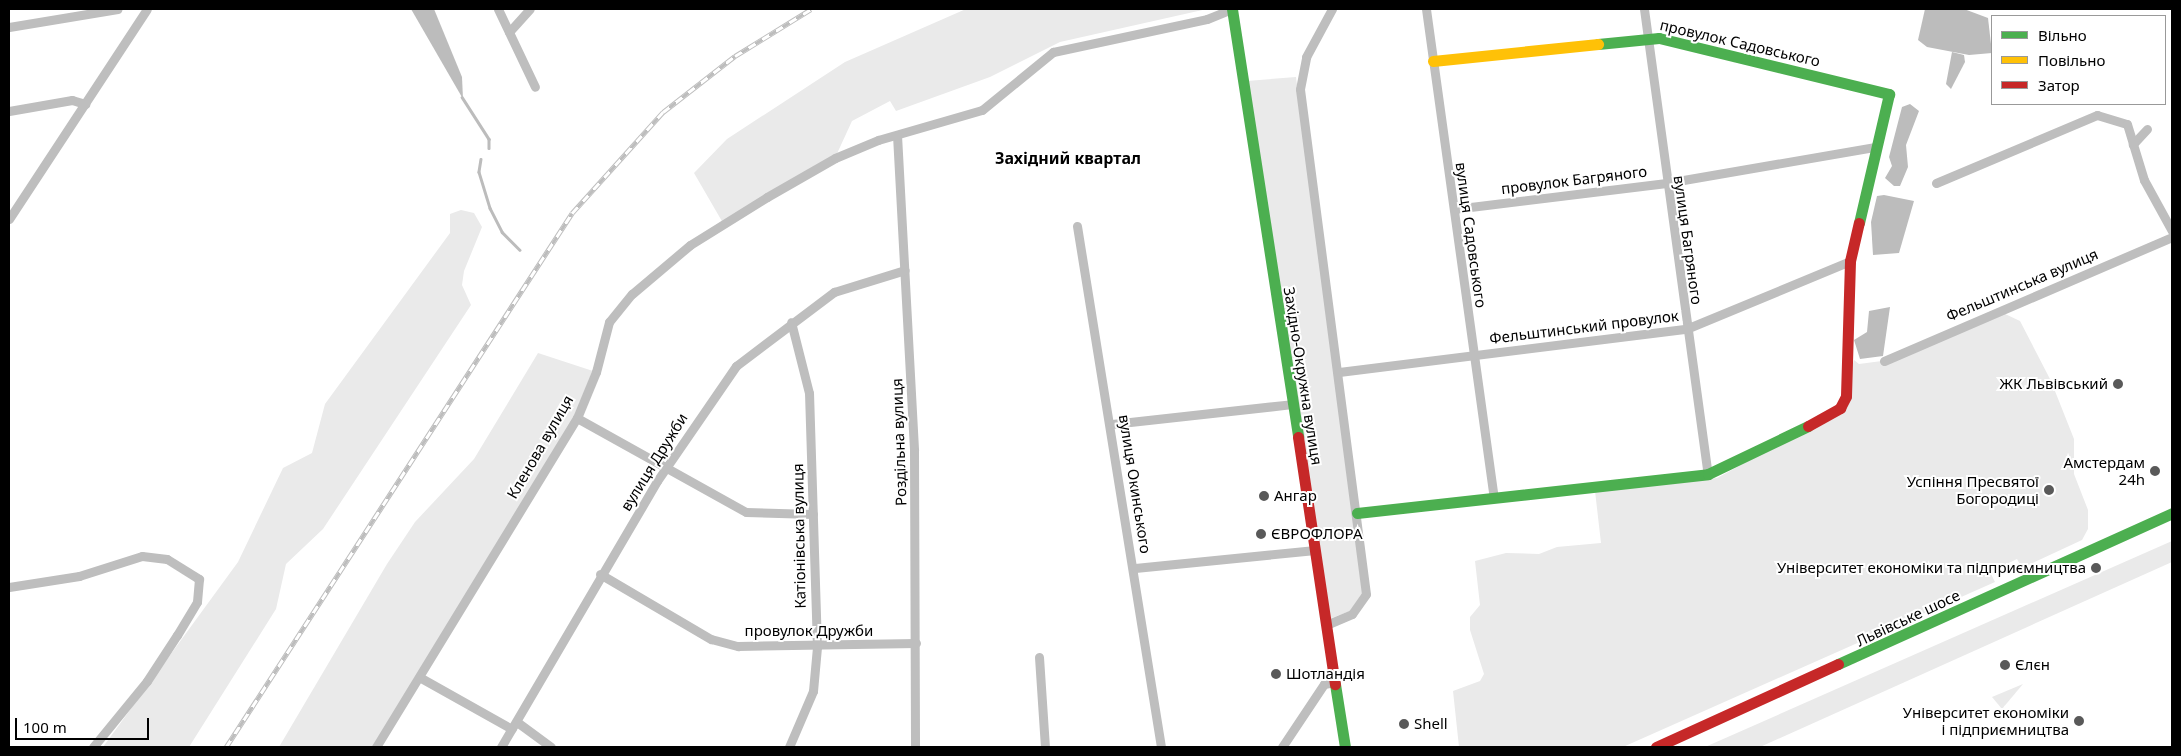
<!DOCTYPE html>
<html>
<head>
<meta charset="utf-8">
<style>
  body { margin:0 }
  #map { position:relative; width:2181px; height:756px; overflow:hidden; background:#fff; font-family:"Noto Sans",sans-serif }
  div>[style] { position:absolute }
  [style*='--x'] { left:calc(var(--x)*1px); top:calc(var(--y)*1px); width:calc(var(--w)*1px); rotate:calc(var(--a)*1deg) }
  .green>* { inset:0; background:#eaeaea }
  .water>* { inset:0; background:#bcbcbc }
  .stream>* { height:2.5px; margin:-1.25px; padding:0 1.25px; transform-origin:1.25px; border-radius:1.25px; background:#bcbcbc }
  .street>* { height:9px; margin:-4.5px; padding:0 4.5px; transform-origin:4.5px; border-radius:4.5px; background:#bebebe }
  .fast>* { height:11px; margin:-5.5px; padding:0 5.5px; transform-origin:5.5px; border-radius:5.5px; background:#4caf50 }
  .slow>* { height:11px; margin:-5.5px; padding:0 5.5px; transform-origin:5.5px; border-radius:5.5px; background:#ffc107 }
  .jam>* { height:11px; margin:-5.5px; padding:0 5.5px; transform-origin:5.5px; border-radius:5.5px; background:#c62828 }
  .rail>* { height:4.5px; margin-top:-2.25px; transform-origin:0; background:repeating-linear-gradient(90deg,#fff 0 8px,#bdbdbd 0 16px); box-sizing:border-box; border-block:1px solid #bdbdbd }
  .dots>* { width:14px; height:14px; translate:-50% -50%; box-sizing:border-box; border:2px solid #fff; border-radius:50% }
  span { translate:-50% -50%; white-space:nowrap; text-align:center; line-height:1.15; -webkit-text-stroke:4px #fff; paint-order:stroke }
  .street-label { font-size:15px; color:#000 }
  .poi-label { font-size:15px; color:#000 }
  .right { translate:-100% -50%; text-align:right }
  .left { translate:0 -50%; text-align:left }
  .neighbourhood-label { font-size:16px; color:#000; font-weight:700 }
  .frame { position:absolute; inset:0; border:10px solid #000; pointer-events:none }
  .legend { position:absolute; left:1991px; top:15px; width:175px; height:90px; box-sizing:border-box; background:#fff; border:1px solid #999; margin:0; padding:6px 9px; list-style:none; font-size:15px; color:#000 }
  .legend li { display:flex; align-items:center; gap:10px; height:25px }
  .legend b { width:25px; border:1px solid #999 }
  .scale { position:absolute; left:15px; top:718px; width:134px; height:22px; box-sizing:border-box; border:2px solid #000; border-top:0; padding-left:6px; font-size:15px; line-height:18px; white-space:nowrap; color:#000; -webkit-text-stroke:4px #fff; paint-order:stroke }
</style>
</head>
<body>
<div id="map">
  <div class="green">
    <i style="clip-path:polygon(966px 9px,1207px 9px,1060px 42px,990px 77px,896px 111px,890px 101px,852px 121px,835px 158px,723px 223px,694px 173px,727px 139px,845px 62px)"></i>
    <i style="clip-path:polygon(1296px 77px,1362px 583px,1362px 593px,1350px 611px,1329px 619px,1247px 81px)"></i>
    <i style="clip-path:polygon(461px 210px,474px 213px,482px 227px,464px 271px,462px 285px,471px 305px,323px 529px,286px 564px,276px 609px,189px 747px,103px 747px,238px 562px,283px 468px,312px 453px,325px 404px,450px 233px,450px 214px)"></i>
    <i style="clip-path:polygon(2003px 313px,2020px 321px,2051px 381px,2074px 439px,2074px 474px,2088px 510px,2088px 529px,2082px 540px,2022px 568px,2017px 559px,1990px 572px,1995px 582px,1623px 747px,1459px 747px,1453px 691px,1480px 681px,1484px 674px,1470px 630px,1470px 617px,1480px 605px,1475px 561px,1506px 553px,1539px 554px,1557px 547px,1601px 543px,1595px 491px,1717px 478px,1837px 413px,1854px 360px,1859px 364px,1897px 359px)"></i>
    <i style="clip-path:polygon(538px 353px,596px 372px,577px 418px,376px 747px,279px 747px,387px 564px,415px 522px,474px 459px)"></i>
    <i style="clip-path:polygon(2172px 541px,2172px 562px,1760px 747px,1705px 747px)"></i>
    <i style="clip-path:polygon(2023px 684px,2002px 709px,1992px 697px)"></i>
  </div>
  <div class="water">
    <i style="clip-path:polygon(411px 9px,434px 9px,462px 77px,463px 99px)"></i>
    <i style="clip-path:polygon(1925px 9px,1964px 9px,1988px 18px,1992px 53px,1969px 55px,1927px 47px,1918px 40px)"></i>
    <i style="clip-path:polygon(1952px 52px,1964px 55px,1965px 62px,1951px 89px,1946px 84px)"></i>
    <i style="clip-path:polygon(1910px 104px,1919px 111px,1906px 145px,1908px 167px,1900px 186px,1894px 186px,1885px 178px,1892px 166px,1889px 157px,1902px 107px)"></i>
    <i style="clip-path:polygon(1884px 195px,1914px 201px,1899px 253px,1873px 255px,1871px 222px,1877px 196px)"></i>
    <i style="clip-path:polygon(1890px 307px,1883px 356px,1860px 359px,1854px 340px,1867px 332px,1869px 311px)"></i>
  </div>
  <div class="stream">
    <i style="--x:462;--y:97;--w:50;--a:57.3"></i>
    <i style="--x:489;--y:139;--w:9;--a:90"></i>
    <i style="--x:481;--y:159;--w:13;--a:99"></i>
    <i style="--x:479;--y:172;--w:38;--a:73"></i>
    <i style="--x:490;--y:208;--w:27;--a:63"></i>
    <i style="--x:502;--y:232;--w:25;--a:45"></i>
  </div>
  <div class="street">
    <i style="--x:498;--y:9;--w:86;--a:64.6"></i>
    <i style="--x:1426;--y:9;--w:490;--a:82.1"></i>
    <i style="--x:1644;--y:9;--w:469;--a:82.2"></i>
    <i style="--x:9;--y:27;--w:110;--a:-9.4"></i>
    <i style="--x:509;--y:32;--w:31;--a:-48"></i>
    <i style="--x:9;--y:111;--w:64;--a:-9.9"></i>
    <i style="--x:72;--y:100;--w:14;--a:17"></i>
    <i style="--x:2147;--y:129;--w:21;--a:133"></i>
    <i style="--x:2133;--y:144;--w:38;--a:73"></i>
    <i style="--x:2144;--y:180;--w:58;--a:61.2"></i>
    <i style="--x:897;--y:135;--w:316;--a:86.9"></i>
    <i style="--x:914;--y:451;--w:296;--a:89.8"></i>
    <i style="--x:1936;--y:183;--w:175;--a:-22.9"></i>
    <i style="--x:2097;--y:115;--w:31;--a:17"></i>
    <i style="--x:2127;--y:124;--w:21;--a:73"></i>
    <i style="--x:1454;--y:209;--w:214;--a:-7"></i>
    <i style="--x:1666;--y:183;--w:211;--a:-9.8"></i>
    <i style="--x:9;--y:219;--w:251;--a:-56.7"></i>
    <i style="--x:1077;--y:226;--w:528;--a:80.84"></i>
    <i style="--x:1884;--y:361;--w:314;--a:-23.3"></i>
    <i style="--x:1339;--y:372;--w:350;--a:-7.1"></i>
    <i style="--x:1686;--y:329;--w:178;--a:-22.5"></i>
    <i style="--x:577;--y:418;--w:193;--a:29.1"></i>
    <i style="--x:746;--y:512;--w:67;--a:1.7"></i>
    <i style="--x:1112;--y:424;--w:181;--a:-6.3"></i>
    <i style="--x:1135;--y:568;--w:181;--a:-5.7"></i>
    <i style="--x:600;--y:574;--w:129;--a:30.4"></i>
    <i style="--x:711;--y:639;--w:28;--a:15"></i>
    <i style="--x:738;--y:646;--w:178;--a:-1"></i>
    <i style="--x:9;--y:587;--w:71;--a:-8.9"></i>
    <i style="--x:79;--y:576;--w:66;--a:-17.6"></i>
    <i style="--x:142;--y:556;--w:25;--a:7"></i>
    <i style="--x:167;--y:559;--w:38;--a:32"></i>
    <i style="--x:199;--y:579;--w:23;--a:95"></i>
    <i style="--x:197;--y:602;--w:39;--a:121"></i>
    <i style="--x:177;--y:635;--w:55;--a:123.1"></i>
    <i style="--x:147;--y:681;--w:85;--a:129.3"></i>
    <i style="--x:1326;--y:625;--w:28;--a:-23"></i>
    <i style="--x:1352;--y:614;--w:24;--a:-55"></i>
    <i style="--x:1366;--y:594;--w:509;--a:-97.45"></i>
    <i style="--x:1300;--y:89;--w:33;--a:-79"></i>
    <i style="--x:1306;--y:57;--w:55;--a:-61.6"></i>
    <i style="--x:1039;--y:657;--w:90;--a:86.2"></i>
    <i style="--x:421;--y:678;--w:104;--a:29.3"></i>
    <i style="--x:517;--y:722;--w:42;--a:36.3"></i>
    <i style="--x:376;--y:747;--w:386;--a:-58.6"></i>
    <i style="--x:577;--y:418;--w:50;--a:-67.6"></i>
    <i style="--x:596;--y:372;--w:52;--a:-75.4"></i>
    <i style="--x:609;--y:322;--w:36;--a:-51"></i>
    <i style="--x:632;--y:294;--w:76;--a:-40.2"></i>
    <i style="--x:690;--y:245;--w:91;--a:-31.9"></i>
    <i style="--x:767;--y:197;--w:78;--a:-29.8"></i>
    <i style="--x:835;--y:158;--w:47;--a:-22.7"></i>
    <i style="--x:878;--y:140;--w:108;--a:-16.1"></i>
    <i style="--x:982;--y:110;--w:92;--a:-39.2"></i>
    <i style="--x:1053;--y:52;--w:157;--a:-12.1"></i>
    <i style="--x:1207;--y:19;--w:27;--a:-22"></i>
    <i style="--x:501;--y:747;--w:308;--a:-59.6"></i>
    <i style="--x:657;--y:481;--w:140;--a:-55.5"></i>
    <i style="--x:736;--y:366;--w:123;--a:-37.1"></i>
    <i style="--x:834;--y:292;--w:74;--a:-17.2"></i>
    <i style="--x:789;--y:747;--w:61;--a:-66.8"></i>
    <i style="--x:813;--y:691;--w:44;--a:-84.8"></i>
    <i style="--x:817;--y:647;--w:254;--a:-91.8"></i>
    <i style="--x:809;--y:393;--w:73;--a:-104.2"></i>
    <i style="--x:1282;--y:747;--w:76;--a:-56.3"></i>
    <i style="--x:1324;--y:684;--w:11;--a:-10"></i>
  </div>
  <div class="fast">
    <i style="--x:1232;--y:9;--w:433;--a:81.2"></i>
    <i style="--x:1598;--y:44;--w:61;--a:-5.6"></i>
    <i style="--x:1659;--y:38;--w:237;--a:13.7"></i>
    <i style="--x:1889;--y:94;--w:132;--a:103.1"></i>
    <i style="--x:1357;--y:513;--w:353;--a:-6.3"></i>
    <i style="--x:1708;--y:474;--w:111;--a:-25.6"></i>
    <i style="--x:1838;--y:664;--w:367;--a:-24.3"></i>
    <i style="--x:1335;--y:684;--w:64;--a:81"></i>
  </div>
  <div class="slow">
    <i style="--x:1433;--y:61;--w:166;--a:-5.9"></i>
  </div>
  <div class="jam">
    <i style="--x:1808;--y:426;--w:37;--a:-29"></i>
    <i style="--x:1840;--y:408;--w:13;--a:-63"></i>
    <i style="--x:1846;--y:396;--w:135;--a:-88.3"></i>
    <i style="--x:1850;--y:261;--w:39;--a:-77"></i>
    <i style="--x:1298;--y:437;--w:250;--a:81.5"></i>
    <i style="--x:1656;--y:747;--w:200;--a:-24.5"></i>
  </div>
  <div class="rail">
    <i style="--x:226;--y:747;--w:636;--a:-57.06"></i>
    <i style="--x:572;--y:213;--w:136;--a:-48"></i>
    <i style="--x:663;--y:112;--w:91;--a:-37.9"></i>
    <i style="--x:735;--y:56;--w:89;--a:-31.7"></i>
  </div>
  <div class="dots">
    <i style="left:2118px;top:384px;background:#595959"></i>
    <i style="left:2155px;top:471px;background:#595959"></i>
    <i style="left:2049px;top:490px;background:#595959"></i>
    <i style="left:1264px;top:496px;background:#595959"></i>
    <i style="left:1261px;top:534px;background:#595959"></i>
    <i style="left:2096px;top:568px;background:#595959"></i>
    <i style="left:2005px;top:665px;background:#595959"></i>
    <i style="left:1276px;top:674px;background:#595959"></i>
    <i style="left:2079px;top:721px;background:#595959"></i>
    <i style="left:1404px;top:724px;background:#595959"></i>
  </div>
  <div class="street-label">
    <span style="left:1740px;top:43px;rotate:13deg">провулок Садовського</span>
    <span style="left:1574px;top:180px;rotate:-7deg">провулок Багряного</span>
    <span style="left:1471px;top:235px;rotate:82deg">вулиця Садовського</span>
    <span style="left:1688px;top:240px;rotate:82deg">вулиця Багряного</span>
    <span style="left:2022px;top:285px;rotate:-23deg">Фельштинська вулиця</span>
    <span style="left:1584px;top:327px;rotate:-7deg">Фельштинський провулок</span>
    <span style="left:1303px;top:376px;rotate:81deg">Західно-Окружна вулиця</span>
    <span style="left:899px;top:442px;rotate:-92deg">Роздільна вулиця</span>
    <span style="left:540px;top:447px;rotate:-60deg">Кленова вулиця</span>
    <span style="left:654px;top:462px;rotate:-58deg">вулиця Дружби</span>
    <span style="left:1135px;top:484px;rotate:81deg">вулиця Окинського</span>
    <span style="left:799px;top:536px;rotate:-91deg">Катіонівська вулиця</span>
    <span style="left:1908px;top:618px;rotate:-25deg">Львівське шосе</span>
    <span style="left:809px;top:631px">провулок Дружби</span>
  </div>
  <div class="poi-label">
    <span class="right" style="left:2108px;top:384px">ЖК Львівський</span>
    <span class="right" style="left:2145px;top:471px">Амстердам<br>24h</span>
    <span class="right" style="left:2039px;top:490px">Успіння Пресвятої<br>Богородиці</span>
    <span class="left" style="left:1274px;top:496px">Ангар</span>
    <span class="left" style="left:1271px;top:534px">ЄВРОФЛОРА</span>
    <span class="right" style="left:2086px;top:568px">Університет економіки та підприємництва</span>
    <span class="left" style="left:2015px;top:665px">Єлєн</span>
    <span class="left" style="left:1286px;top:674px">Шотландія</span>
    <span class="right" style="left:2069px;top:721px">Університет економіки<br>і підприємництва</span>
    <span class="left" style="left:1414px;top:724px">Shell</span>
  </div>
  <div class="neighbourhood-label">
    <span style="left:1068px;top:158px">Західний квартал</span>
  </div>
  <div class="frame"></div>
  <ul class="legend">
  <li><b style="height:6px;background:#4caf50"></b>Вільно</li>
  <li><b style="height:6px;background:#ffc107"></b>Повільно</li>
  <li><b style="height:6px;background:#c62828"></b>Затор</li>
  </ul>
  <div class="scale">100 m</div>
</div>
</body>
</html>
